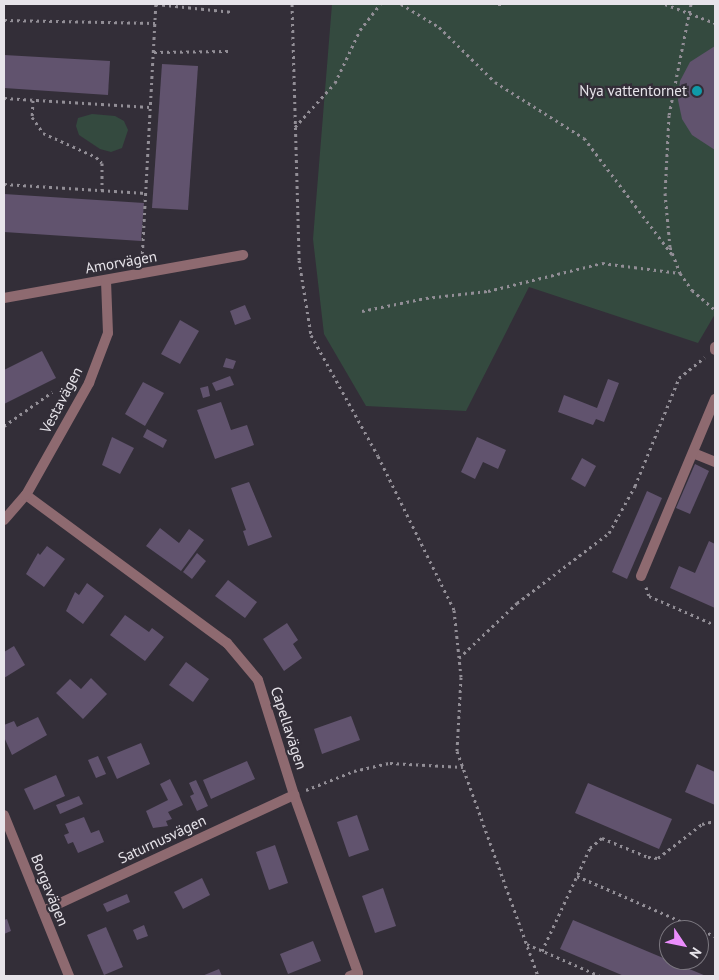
<!DOCTYPE html>
<html>
<head>
<meta charset="utf-8">
<style>
  body { margin:0 }
  #map { position:relative; width:719px; height:980px; overflow:hidden; background:#332e38; font-family:"PT Sans",sans-serif }
  div>[style] { position:absolute }
  [style*='--x'] { left:calc(var(--x)*1px); top:calc(var(--y)*1px); width:calc(var(--w)*1px); rotate:calc(var(--a)*1deg) }
  .green>* { inset:0; background:#344a3f }
  .building>* { inset:0; background:#61536e }
  .path>* { height:3px; margin-top:-1.5px; transform-origin:0; background:repeating-linear-gradient(90deg,#928e96 0 2.5px,transparent 0 6.5px) }
  .service>* { height:10px; margin:-5px; padding:0 5px; transform-origin:5px; border-radius:5px; background:#8e6a70 }
  .minor>* { height:10px; margin:-5px; padding:0 5px; transform-origin:5px; border-radius:5px; background:#8e6a70 }
  .dots>* { width:14px; height:14px; translate:-50% -50%; box-sizing:border-box; border:2px solid #332e38; border-radius:50% }
  span { translate:-50% -50%; white-space:nowrap; text-align:center; line-height:1.15; -webkit-text-stroke:4.5px #332e38; paint-order:stroke }
  .poi-label { font-size:15px; color:#e7e4ea }
  .right { translate:-100% -50%; text-align:right }
  .street-label { font-size:15px; color:#e7e4ea }
  .frame { position:absolute; inset:0; border:5px solid #e7e4ea; pointer-events:none }
  .north { position:absolute; left:659px; top:920px; width:50px; height:50px; box-sizing:border-box; background:#332e38; border:1px solid #7b777f; border-radius:50%; rotate:124deg; font-size:14px; font-weight:700; line-height:20px; text-align:center; color:#e7e4ea }
  .north::after { content:''; display:block; margin:auto; width:18px; height:22px; background:#eb8dfc; clip-path:polygon(50% 0,100% 100%,50% 72%,0 100%) }
</style>
</head>
<body>
<div id="map">
  <div class="green">
    <i style="clip-path:polygon(332px 4px,715px 4px,715px 314px,698px 343px,529px 287px,466px 411px,366px 406px,324px 334px,313px 239px)"></i>
    <i style="clip-path:polygon(92px 114px,115px 116px,124px 121px,128px 130px,122px 148px,111px 152px,100px 149px,79px 135px,76px 126px,78px 118px)"></i>
  </div>
  <div class="building">
    <i style="clip-path:polygon(715px 46px,715px 150px,692px 135px,682px 119px,678px 100px,680px 81px,690px 62px)"></i>
    <i style="clip-path:polygon(4px 55px,110px 61px,108px 95px,4px 88px)"></i>
    <i style="clip-path:polygon(162px 64px,198px 66px,188px 210px,152px 208px)"></i>
    <i style="clip-path:polygon(4px 194px,144px 203px,141px 241px,4px 232px)"></i>
    <i style="clip-path:polygon(245px 305px,251px 319px,235px 325px,230px 311px)"></i>
    <i style="clip-path:polygon(180px 320px,199px 331px,180px 364px,161px 354px)"></i>
    <i style="clip-path:polygon(42px 351px,56px 378px,4px 404px,4px 370px)"></i>
    <i style="clip-path:polygon(226px 358px,236px 361px,233px 369px,223px 367px)"></i>
    <i style="clip-path:polygon(230px 376px,234px 385px,216px 391px,212px 383px)"></i>
    <i style="clip-path:polygon(608px 379px,619px 383px,604px 422px,596px 419px,593px 425px,558px 412px,564px 395px,597px 408px)"></i>
    <i style="clip-path:polygon(143px 382px,164px 393px,145px 426px,125px 414px)"></i>
    <i style="clip-path:polygon(208px 386px,210px 396px,203px 398px,200px 388px)"></i>
    <i style="clip-path:polygon(221px 402px,231px 430px,247px 425px,254px 445px,215px 459px,197px 410px)"></i>
    <i style="clip-path:polygon(147px 429px,167px 440px,163px 448px,143px 437px)"></i>
    <i style="clip-path:polygon(112px 437px,134px 448px,120px 474px,102px 465px)"></i>
    <i style="clip-path:polygon(477px 437px,506px 450px,498px 469px,483px 462px,475px 479px,461px 472px)"></i>
    <i style="clip-path:polygon(582px 458px,596px 466px,585px 487px,571px 479px)"></i>
    <i style="clip-path:polygon(695px 464px,709px 471px,690px 514px,676px 508px)"></i>
    <i style="clip-path:polygon(249px 482px,272px 537px,248px 546px,243px 531px,246px 530px,231px 488px)"></i>
    <i style="clip-path:polygon(647px 491px,662px 498px,627px 579px,612px 572px)"></i>
    <i style="clip-path:polygon(160px 528px,179px 543px,189px 529px,204px 540px,181px 571px,146px 546px)"></i>
    <i style="clip-path:polygon(709px 541px,715px 544px,715px 608px,670px 588px,679px 566px,695px 573px)"></i>
    <i style="clip-path:polygon(47px 546px,65px 559px,44px 587px,26px 574px,38px 553px,40px 555px)"></i>
    <i style="clip-path:polygon(197px 553px,206px 561px,192px 579px,183px 572px)"></i>
    <i style="clip-path:polygon(228px 580px,257px 602px,245px 618px,215px 596px)"></i>
    <i style="clip-path:polygon(87px 583px,104px 596px,83px 624px,66px 611px,75px 592px,79px 595px)"></i>
    <i style="clip-path:polygon(125px 615px,149px 632px,152px 628px,164px 637px,145px 661px,110px 635px)"></i>
    <i style="clip-path:polygon(287px 623px,298px 640px,293px 644px,302px 658px,284px 671px,263px 639px)"></i>
    <i style="clip-path:polygon(14px 646px,25px 665px,4px 678px,4px 652px)"></i>
    <i style="clip-path:polygon(186px 662px,209px 679px,193px 702px,169px 685px)"></i>
    <i style="clip-path:polygon(91px 678px,107px 694px,83px 719px,56px 693px,70px 679px,81px 689px)"></i>
    <i style="clip-path:polygon(351px 716px,360px 740px,322px 754px,314px 729px)"></i>
    <i style="clip-path:polygon(38px 717px,47px 735px,12px 755px,4px 737px,4px 725px,14px 721px,17px 727px)"></i>
    <i style="clip-path:polygon(141px 743px,150px 764px,117px 779px,107px 757px)"></i>
    <i style="clip-path:polygon(98px 756px,106px 774px,96px 778px,88px 760px)"></i>
    <i style="clip-path:polygon(247px 761px,255px 779px,211px 799px,203px 780px)"></i>
    <i style="clip-path:polygon(697px 764px,715px 772px,715px 805px,685px 792px)"></i>
    <i style="clip-path:polygon(56px 775px,65px 796px,34px 810px,24px 789px)"></i>
    <i style="clip-path:polygon(170px 779px,183px 805px,168px 812px,172px 819px,166px 821px,168px 826px,153px 828px,146px 811px,168px 800px,160px 784px)"></i>
    <i style="clip-path:polygon(196px 780px,208px 806px,197px 811px,190px 796px,194px 794px,189px 783px)"></i>
    <i style="clip-path:polygon(588px 783px,672px 819px,659px 849px,575px 813px)"></i>
    <i style="clip-path:polygon(79px 796px,83px 804px,60px 814px,56px 805px)"></i>
    <i style="clip-path:polygon(357px 815px,369px 850px,349px 857px,337px 822px)"></i>
    <i style="clip-path:polygon(84px 817px,91px 833px,99px 830px,104px 842px,78px 853px,73px 842px,68px 844px,64px 835px,69px 833px,65px 824px)"></i>
    <i style="clip-path:polygon(275px 845px,288px 883px,269px 890px,256px 852px)"></i>
    <i style="clip-path:polygon(202px 878px,210px 895px,183px 909px,174px 892px)"></i>
    <i style="clip-path:polygon(383px 888px,396px 926px,375px 933px,362px 896px)"></i>
    <i style="clip-path:polygon(127px 894px,130px 902px,107px 912px,103px 904px)"></i>
    <i style="clip-path:polygon(7px 919px,11px 931px,4px 934px,4px 920px)"></i>
    <i style="clip-path:polygon(573px 920px,706px 976px,624px 976px,560px 949px)"></i>
    <i style="clip-path:polygon(144px 925px,148px 936px,137px 940px,133px 930px)"></i>
    <i style="clip-path:polygon(106px 927px,123px 967px,104px 975px,87px 935px)"></i>
    <i style="clip-path:polygon(313px 941px,321px 961px,288px 974px,280px 954px)"></i>
    <i style="clip-path:polygon(219px 969px,222px 976px,202px 976px)"></i>
  </div>
  <div class="path">
    <i style="--x:156;--y:4;--w:77;--a:5.9"></i>
    <i style="--x:292;--y:4;--w:256;--a:88.4"></i>
    <i style="--x:299;--y:260;--w:76;--a:80.9"></i>
    <i style="--x:311;--y:335;--w:138;--a:61"></i>
    <i style="--x:378;--y:456;--w:172;--a:63.7"></i>
    <i style="--x:454;--y:610;--w:67;--a:84"></i>
    <i style="--x:461;--y:677;--w:74;--a:93.1"></i>
    <i style="--x:457;--y:751;--w:239;--a:70.2"></i>
    <i style="--x:401;--y:4;--w:44;--a:31.2"></i>
    <i style="--x:439;--y:27;--w:78;--a:44.5"></i>
    <i style="--x:495;--y:82;--w:105;--a:32.2"></i>
    <i style="--x:584;--y:138;--w:149;--a:52.9"></i>
    <i style="--x:498;--y:4;--w:6;--a:0"></i>
    <i style="--x:665;--y:4;--w:53;--a:20.8"></i>
    <i style="--x:691;--y:4;--w:113;--a:101.2"></i>
    <i style="--x:669;--y:115;--w:78;--a:92.9"></i>
    <i style="--x:665;--y:193;--w:54;--a:84.7"></i>
    <i style="--x:670;--y:247;--w:28;--a:69"></i>
    <i style="--x:680;--y:273;--w:21;--a:55"></i>
    <i style="--x:692;--y:290;--w:30;--a:41"></i>
    <i style="--x:4;--y:20;--w:151;--a:1.1"></i>
    <i style="--x:154;--y:52;--w:75;--a:-0.8"></i>
    <i style="--x:4;--y:98;--w:146;--a:3.5"></i>
    <i style="--x:33;--y:100;--w:17;--a:93"></i>
    <i style="--x:32;--y:117;--w:19;--a:55"></i>
    <i style="--x:43;--y:133;--w:58;--a:24.4"></i>
    <i style="--x:96;--y:157;--w:8;--a:45"></i>
    <i style="--x:102;--y:163;--w:27;--a:90"></i>
    <i style="--x:295;--y:127;--w:59;--a:-47.7"></i>
    <i style="--x:335;--y:83;--w:59;--a:-64.7"></i>
    <i style="--x:360;--y:30;--w:33;--a:-52"></i>
    <i style="--x:4;--y:184;--w:142;--a:3.6"></i>
    <i style="--x:142;--y:260;--w:256;--a:-86.9"></i>
    <i style="--x:362;--y:311;--w:65;--a:-11.5"></i>
    <i style="--x:426;--y:298;--w:62;--a:-6.4"></i>
    <i style="--x:488;--y:291;--w:117;--a:-13.8"></i>
    <i style="--x:602;--y:263;--w:78;--a:7.4"></i>
    <i style="--x:4;--y:426;--w:59;--a:-35.3"></i>
    <i style="--x:646;--y:587;--w:9;--a:72"></i>
    <i style="--x:649;--y:596;--w:72;--a:23.7"></i>
    <i style="--x:459;--y:658;--w:80;--a:-43.5"></i>
    <i style="--x:517;--y:603;--w:116;--a:-37.3"></i>
    <i style="--x:609;--y:533;--w:54;--a:-61"></i>
    <i style="--x:635;--y:486;--w:117;--a:-67.8"></i>
    <i style="--x:679;--y:378;--w:33;--a:-39"></i>
    <i style="--x:306;--y:790;--w:52;--a:-21.6"></i>
    <i style="--x:354;--y:771;--w:37;--a:-13"></i>
    <i style="--x:390;--y:763;--w:73;--a:3.1"></i>
    <i style="--x:577;--y:876;--w:150;--a:23.5"></i>
    <i style="--x:527;--y:944;--w:80;--a:23.7"></i>
    <i style="--x:542;--y:951;--w:114;--a:-65"></i>
    <i style="--x:590;--y:848;--w:16;--a:-40"></i>
    <i style="--x:602;--y:838;--w:50;--a:22.4"></i>
    <i style="--x:648;--y:857;--w:10;--a:6"></i>
    <i style="--x:658;--y:858;--w:56;--a:-37.7"></i>
    <i style="--x:702;--y:824;--w:13;--a:-13"></i>
  </div>
  <div class="service">
    <i style="--x:693;--y:453;--w:24;--a:22"></i>
    <i style="--x:641;--y:576;--w:192;--a:-67.3"></i>
  </div>
  <div class="minor">
    <i style="--x:4;--y:298;--w:243;--a:-10.2"></i>
    <i style="--x:715;--y:347;--w:3;--a:90"></i>
    <i style="--x:26;--y:495;--w:250;--a:36.4"></i>
    <i style="--x:227;--y:643;--w:48;--a:50"></i>
    <i style="--x:258;--y:680;--w:121;--a:72.6"></i>
    <i style="--x:294;--y:795;--w:189;--a:70.2"></i>
    <i style="--x:358;--y:973;--w:9;--a:159"></i>
    <i style="--x:4;--y:520;--w:33;--a:-49"></i>
    <i style="--x:26;--y:495;--w:129;--a:-60.6"></i>
    <i style="--x:89;--y:383;--w:53;--a:-69.2"></i>
    <i style="--x:108;--y:333;--w:52;--a:-92.2"></i>
    <i style="--x:4;--y:815;--w:174;--a:68"></i>
    <i style="--x:43;--y:911;--w:277;--a:-24.8"></i>
  </div>
  <div class="dots">
    <i style="left:697px;top:91px;background:#0f9aa8"></i>
  </div>
  <div class="poi-label">
    <span class="right" style="left:687px;top:91px">Nya vattentornet</span>
  </div>
  <div class="street-label">
    <span style="left:121px;top:262px;rotate:-10deg">Amorvägen</span>
    <span style="left:61px;top:400px;rotate:-62deg">Vestavägen</span>
    <span style="left:289px;top:728px;rotate:72deg">Capellavägen</span>
    <span style="left:162px;top:839px;rotate:-25deg">Saturnusvägen</span>
    <span style="left:50px;top:890px;rotate:68deg">Borgavägen</span>
  </div>
  <div class="frame"></div>
  <div class="north">N</div>
</div>
</body>
</html>
